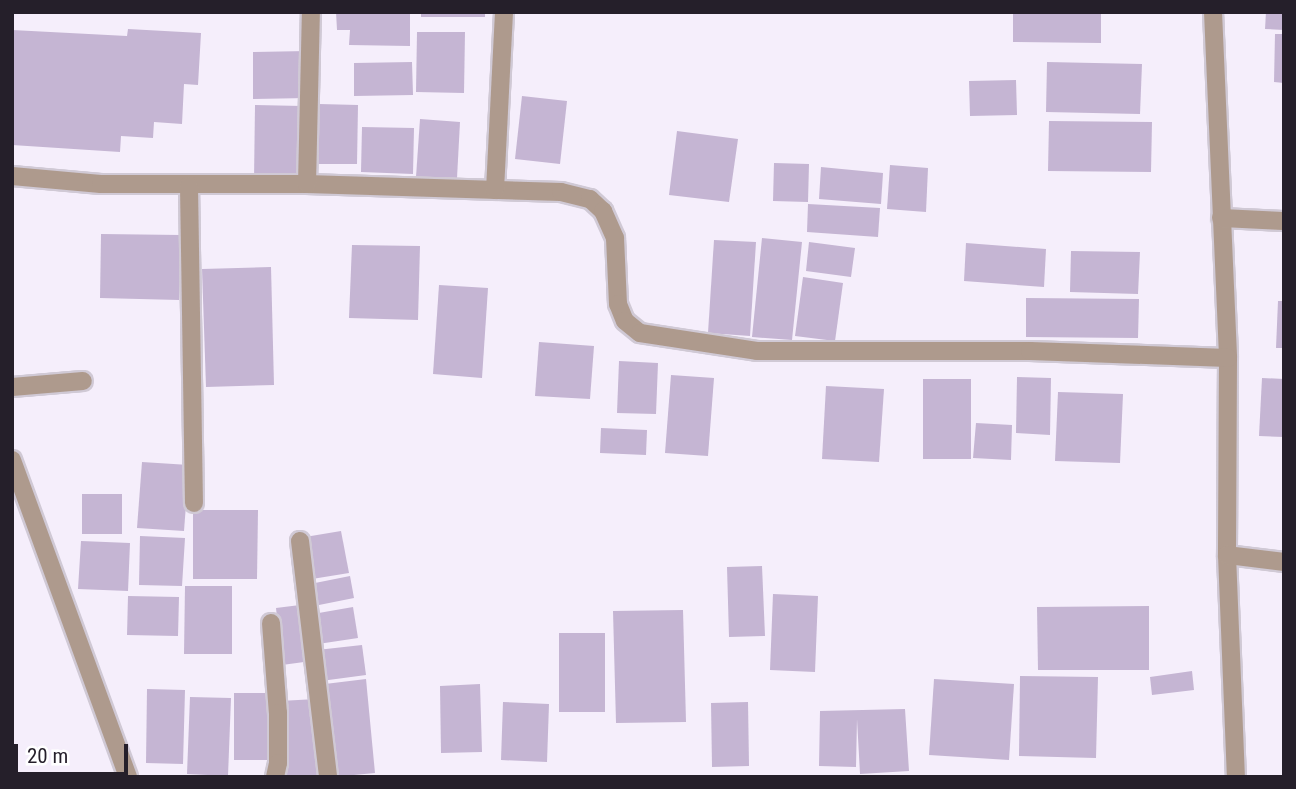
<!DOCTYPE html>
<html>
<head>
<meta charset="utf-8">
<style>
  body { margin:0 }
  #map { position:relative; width:1296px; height:789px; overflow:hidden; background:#f5eefb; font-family:"Roboto Condensed",sans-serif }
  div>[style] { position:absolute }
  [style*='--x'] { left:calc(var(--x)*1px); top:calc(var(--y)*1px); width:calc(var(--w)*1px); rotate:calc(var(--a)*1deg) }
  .building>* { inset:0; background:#c5b5d3 }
  .roads { filter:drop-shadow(2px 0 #d0c9d5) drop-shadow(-2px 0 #d0c9d5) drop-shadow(0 2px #d0c9d5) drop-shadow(0 -2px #d0c9d5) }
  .minor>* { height:18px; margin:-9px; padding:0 9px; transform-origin:9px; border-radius:9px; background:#ae9a8d }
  span { translate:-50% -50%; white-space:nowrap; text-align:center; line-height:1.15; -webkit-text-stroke:5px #fff; paint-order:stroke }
  .frame { position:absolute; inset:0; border:14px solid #251f2a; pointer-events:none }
  .scale { position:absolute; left:14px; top:744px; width:114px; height:32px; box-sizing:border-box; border:4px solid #251f2a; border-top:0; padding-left:9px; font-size:21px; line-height:24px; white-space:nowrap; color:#251f2a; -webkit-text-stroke:5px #fff; paint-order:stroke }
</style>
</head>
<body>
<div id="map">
  <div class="building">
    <i style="clip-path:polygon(336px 12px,410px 12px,410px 46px,349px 45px,350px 30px,337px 30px)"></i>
    <i style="clip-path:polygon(421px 12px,485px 12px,485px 17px,421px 17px)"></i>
    <i style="clip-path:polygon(1013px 12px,1101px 12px,1101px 43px,1013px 42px)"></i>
    <i style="clip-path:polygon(1266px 12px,1284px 12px,1284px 30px,1265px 29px)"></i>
    <i style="clip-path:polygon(128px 29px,201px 33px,198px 85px,184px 84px,182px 124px,154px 122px,153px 138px,121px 136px,120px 152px,12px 145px,12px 30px,127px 36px)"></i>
    <i style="clip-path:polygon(417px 32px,465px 32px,464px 93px,416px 92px)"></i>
    <i style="clip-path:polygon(1275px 34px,1284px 34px,1284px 83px,1274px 82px)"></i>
    <i style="clip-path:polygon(307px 51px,307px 98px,253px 99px,253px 52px)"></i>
    <i style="clip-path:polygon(412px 62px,413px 95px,354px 96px,354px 63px)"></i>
    <i style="clip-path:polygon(1047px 62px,1142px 64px,1140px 114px,1046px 112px)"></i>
    <i style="clip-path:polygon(1016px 80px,1017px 115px,970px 116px,969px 81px)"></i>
    <i style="clip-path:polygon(522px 96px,567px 101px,560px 164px,515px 159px)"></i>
    <i style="clip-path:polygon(319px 104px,358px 105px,357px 164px,318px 164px)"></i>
    <i style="clip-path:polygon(255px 105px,302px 106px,300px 181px,254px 180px)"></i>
    <i style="clip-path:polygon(420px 119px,460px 122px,457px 178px,416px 177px)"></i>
    <i style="clip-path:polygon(1049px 121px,1152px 122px,1151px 172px,1048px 171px)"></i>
    <i style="clip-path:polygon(362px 127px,414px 128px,413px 174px,361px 172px)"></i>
    <i style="clip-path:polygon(677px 131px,738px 139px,729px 202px,669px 195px)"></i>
    <i style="clip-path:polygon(774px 163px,809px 164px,808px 202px,773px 201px)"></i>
    <i style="clip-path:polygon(890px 165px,928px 168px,926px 212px,887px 209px)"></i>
    <i style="clip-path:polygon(821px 167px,883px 173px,881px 204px,819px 199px)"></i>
    <i style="clip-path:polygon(808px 204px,880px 208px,878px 237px,807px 232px)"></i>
    <i style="clip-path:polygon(101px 234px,181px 235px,179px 300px,100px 298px)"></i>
    <i style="clip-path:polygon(762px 238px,802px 242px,792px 340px,752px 337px)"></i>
    <i style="clip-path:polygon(714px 240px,756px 242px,750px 336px,708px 333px)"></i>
    <i style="clip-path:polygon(809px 242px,855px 248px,851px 277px,806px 271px)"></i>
    <i style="clip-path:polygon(966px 243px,1046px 249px,1044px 287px,964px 281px)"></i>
    <i style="clip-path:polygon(352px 245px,420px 246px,418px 320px,349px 318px)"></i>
    <i style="clip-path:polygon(1071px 251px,1140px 252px,1138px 294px,1070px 292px)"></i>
    <i style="clip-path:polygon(271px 267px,274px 385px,206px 387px,202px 269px)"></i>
    <i style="clip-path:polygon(803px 277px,843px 283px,835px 341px,795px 336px)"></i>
    <i style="clip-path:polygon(439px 285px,488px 288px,482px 378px,433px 374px)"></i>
    <i style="clip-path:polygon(1026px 298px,1139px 299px,1138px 338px,1026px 337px)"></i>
    <i style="clip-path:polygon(1278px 301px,1284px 301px,1284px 348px,1276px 348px)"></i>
    <i style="clip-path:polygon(539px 342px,594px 346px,590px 399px,535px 396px)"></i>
    <i style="clip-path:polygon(619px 361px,658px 363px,656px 414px,617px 413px)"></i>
    <i style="clip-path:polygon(671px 375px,714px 378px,708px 456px,665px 453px)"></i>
    <i style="clip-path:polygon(1017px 377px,1051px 378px,1050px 435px,1016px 433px)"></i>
    <i style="clip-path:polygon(1262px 378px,1284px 379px,1284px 437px,1259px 436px)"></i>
    <i style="clip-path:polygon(923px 379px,971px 379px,971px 459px,923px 459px)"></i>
    <i style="clip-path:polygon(826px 386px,884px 389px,879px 462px,822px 459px)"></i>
    <i style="clip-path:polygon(1058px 392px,1123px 394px,1120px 463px,1055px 461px)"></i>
    <i style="clip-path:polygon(976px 423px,1012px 425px,1011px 460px,973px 458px)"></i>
    <i style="clip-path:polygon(601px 428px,647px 430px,646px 455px,600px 453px)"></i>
    <i style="clip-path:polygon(142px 462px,189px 465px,184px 531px,137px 528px)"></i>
    <i style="clip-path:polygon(82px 494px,122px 494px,122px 534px,82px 534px)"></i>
    <i style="clip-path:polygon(193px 510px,258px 510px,257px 579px,193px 579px)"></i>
    <i style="clip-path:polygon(341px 531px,349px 573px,312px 579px,305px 537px)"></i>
    <i style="clip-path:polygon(140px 536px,185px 538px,182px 586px,139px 585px)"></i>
    <i style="clip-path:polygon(81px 541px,130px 543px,128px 591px,78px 589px)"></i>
    <i style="clip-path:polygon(762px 566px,765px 636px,729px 637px,727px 567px)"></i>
    <i style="clip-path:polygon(350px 576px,354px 598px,314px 606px,310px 584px)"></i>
    <i style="clip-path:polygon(185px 586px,232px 586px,232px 654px,184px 654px)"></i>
    <i style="clip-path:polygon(773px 594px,818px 596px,815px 672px,770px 670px)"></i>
    <i style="clip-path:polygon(128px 596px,179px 597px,178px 636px,127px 635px)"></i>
    <i style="clip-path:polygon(300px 605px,304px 662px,282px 665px,276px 608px)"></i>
    <i style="clip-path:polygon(1149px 606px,1149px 670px,1038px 670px,1037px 607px)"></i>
    <i style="clip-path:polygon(353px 607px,358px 638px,318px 644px,313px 614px)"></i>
    <i style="clip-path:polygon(683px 610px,686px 722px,616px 723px,613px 611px)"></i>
    <i style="clip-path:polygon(559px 633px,605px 633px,605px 712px,559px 712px)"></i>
    <i style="clip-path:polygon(362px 645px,366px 675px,321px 681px,317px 650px)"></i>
    <i style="clip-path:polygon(1192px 671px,1194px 690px,1152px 695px,1150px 677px)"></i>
    <i style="clip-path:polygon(1020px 676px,1098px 677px,1096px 758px,1019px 756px)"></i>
    <i style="clip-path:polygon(366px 679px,375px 773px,333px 777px,325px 684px)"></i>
    <i style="clip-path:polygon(934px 679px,1014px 684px,1009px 760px,929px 755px)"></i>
    <i style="clip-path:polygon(480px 684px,482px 752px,441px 753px,440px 686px)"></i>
    <i style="clip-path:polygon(147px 689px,185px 690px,183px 764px,146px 763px)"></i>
    <i style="clip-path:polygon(234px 693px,274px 693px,274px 760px,234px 760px)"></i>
    <i style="clip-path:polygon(190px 697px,231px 698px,228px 776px,187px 774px)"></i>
    <i style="clip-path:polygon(316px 699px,322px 777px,286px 777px,280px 701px)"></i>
    <i style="clip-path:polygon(503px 702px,549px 704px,547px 762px,501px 760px)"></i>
    <i style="clip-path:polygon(748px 702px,749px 766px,712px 767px,711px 703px)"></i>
    <i style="clip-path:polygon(905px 709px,909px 771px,860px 774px,857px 719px,856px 767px,819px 766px,820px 711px)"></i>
  </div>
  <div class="roads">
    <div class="minor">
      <i style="--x:1213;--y:12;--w:346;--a:87.5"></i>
      <i style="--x:1228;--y:358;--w:197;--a:90.3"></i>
      <i style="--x:1227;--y:555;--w:222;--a:87.7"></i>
      <i style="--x:12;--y:176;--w:89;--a:5.1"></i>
      <i style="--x:101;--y:184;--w:206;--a:0"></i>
      <i style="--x:307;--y:184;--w:254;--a:1.8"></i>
      <i style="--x:561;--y:192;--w:30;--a:14"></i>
      <i style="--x:590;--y:199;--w:18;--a:43"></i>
      <i style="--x:603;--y:211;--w:30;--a:66"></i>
      <i style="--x:615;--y:238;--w:66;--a:87.4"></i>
      <i style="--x:618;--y:304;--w:18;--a:68"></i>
      <i style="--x:625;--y:321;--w:19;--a:39"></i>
      <i style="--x:640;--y:333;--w:118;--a:8.7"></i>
      <i style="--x:757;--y:351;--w:273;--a:0"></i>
      <i style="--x:1030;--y:351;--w:198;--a:2"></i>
      <i style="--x:307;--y:184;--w:172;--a:-88.7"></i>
      <i style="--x:189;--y:186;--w:317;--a:89.1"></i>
      <i style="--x:495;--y:190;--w:178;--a:-87.1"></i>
      <i style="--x:1221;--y:218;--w:63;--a:2.7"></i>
      <i style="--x:12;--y:387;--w:71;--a:-4.8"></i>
      <i style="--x:12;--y:460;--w:338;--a:69.9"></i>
      <i style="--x:300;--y:541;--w:238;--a:83.2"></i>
      <i style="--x:1227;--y:555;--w:57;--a:7"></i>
      <i style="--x:271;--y:623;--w:90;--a:85.6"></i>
      <i style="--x:278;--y:713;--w:50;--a:90"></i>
      <i style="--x:278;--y:763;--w:14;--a:102"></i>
    </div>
  </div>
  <div class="frame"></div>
  <div class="scale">20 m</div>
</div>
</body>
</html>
